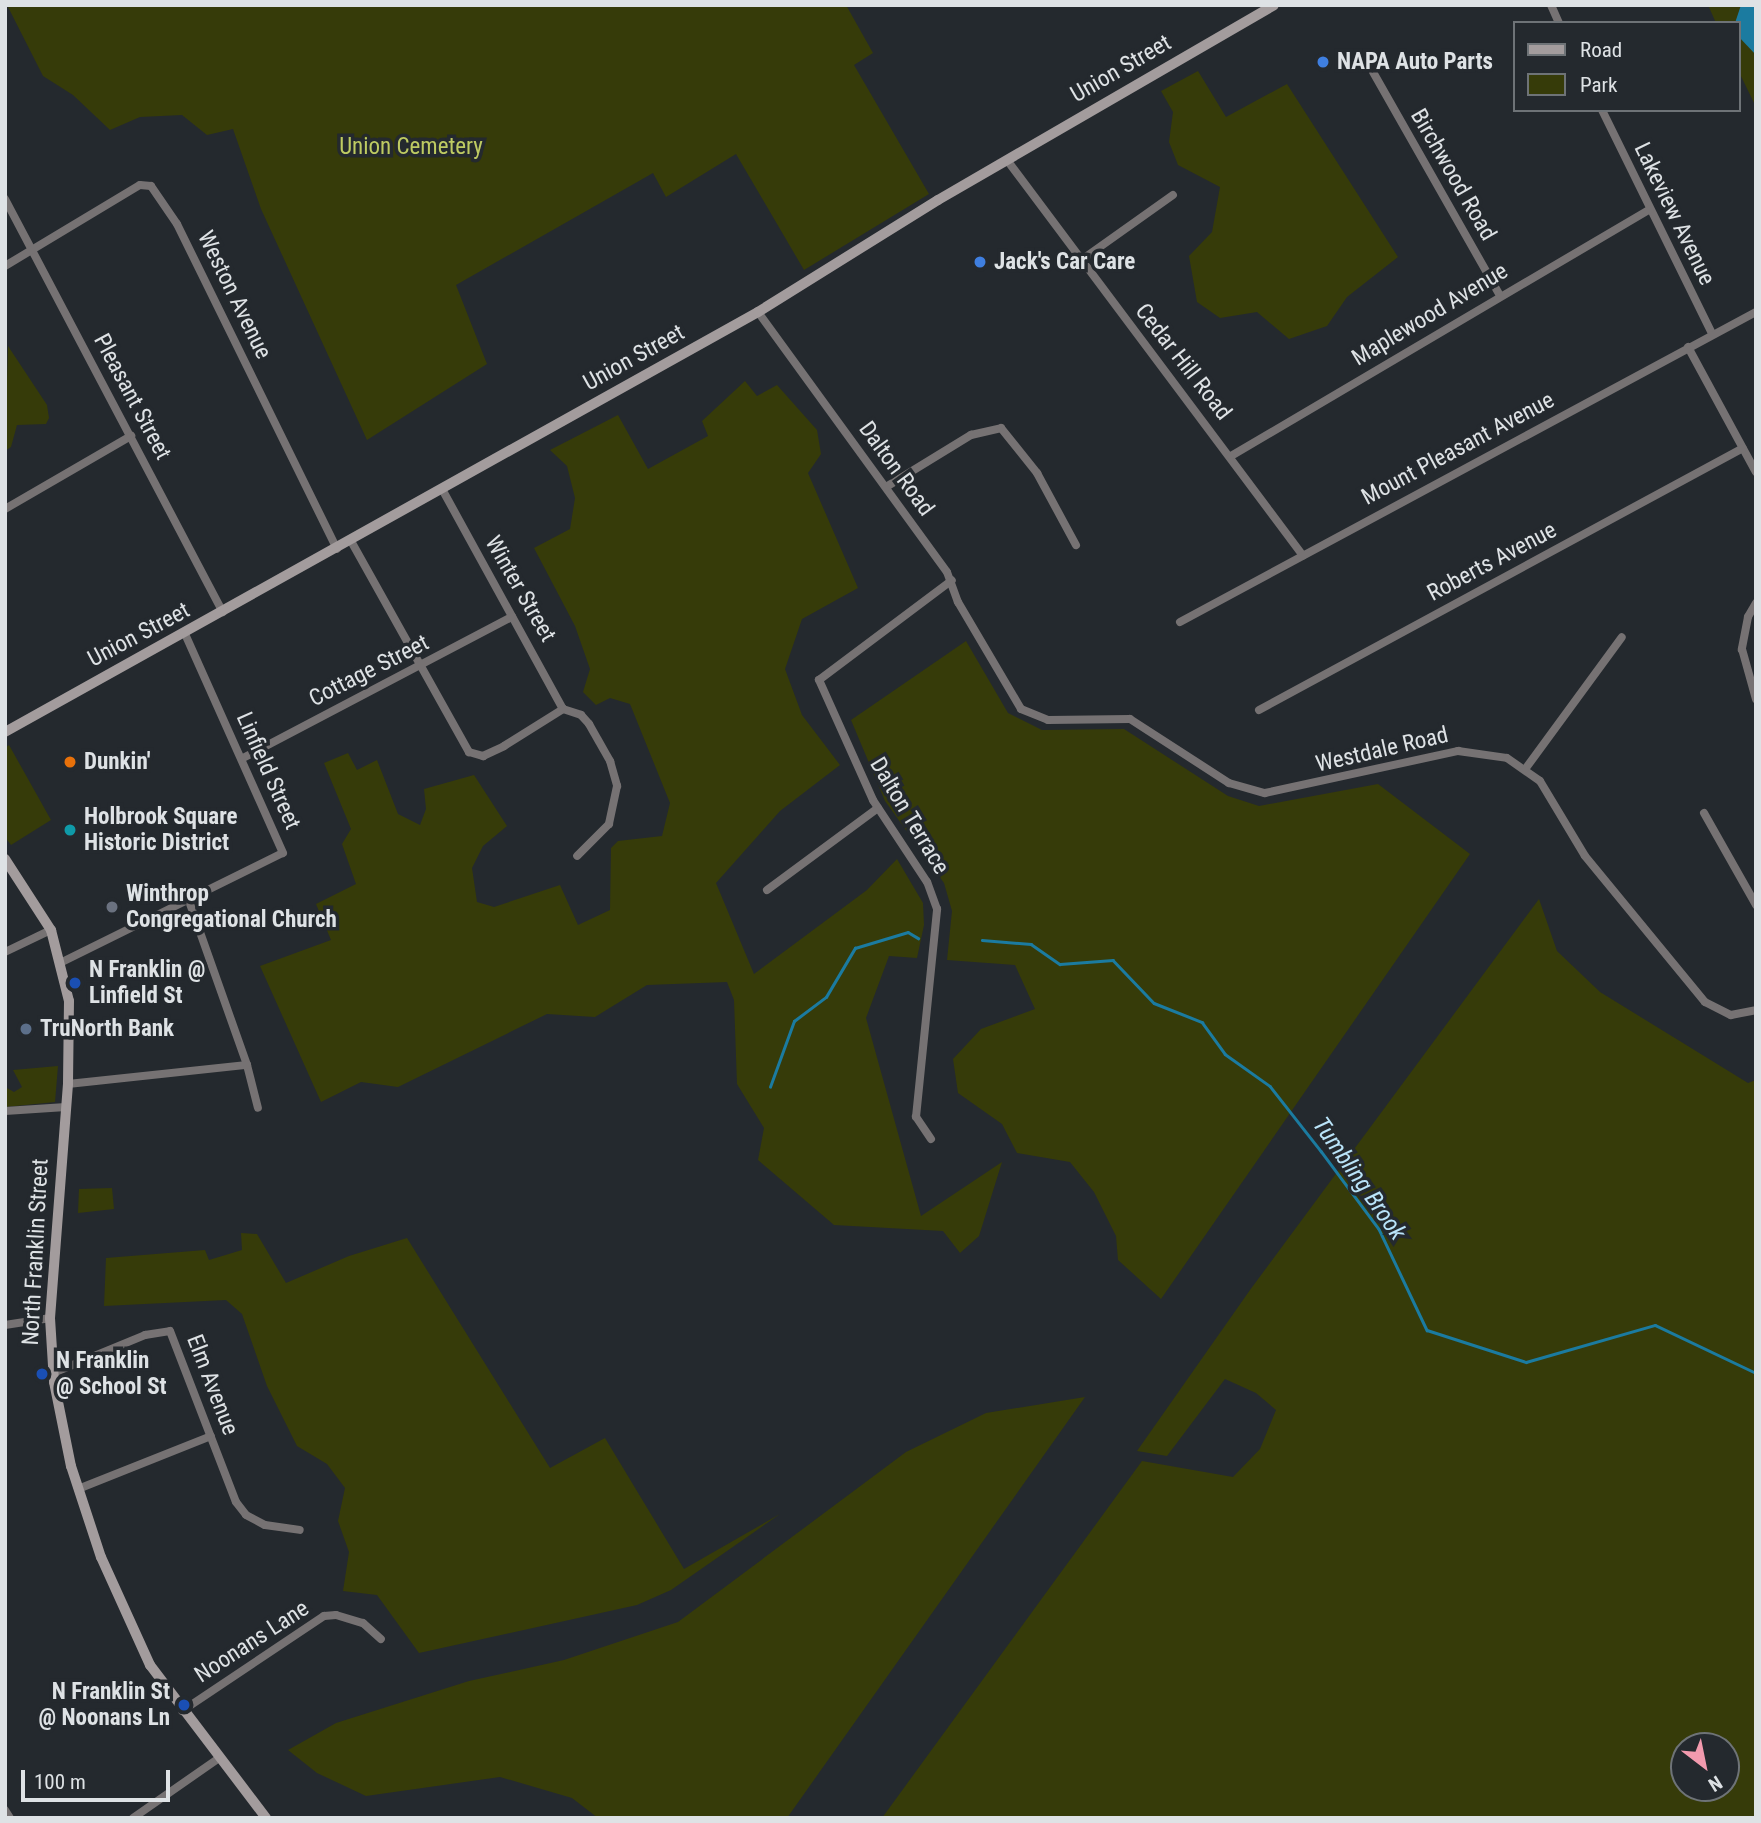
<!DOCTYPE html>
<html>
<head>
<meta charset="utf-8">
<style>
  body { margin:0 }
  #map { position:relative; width:1761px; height:1823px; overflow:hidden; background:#24292e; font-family:"Roboto Condensed",sans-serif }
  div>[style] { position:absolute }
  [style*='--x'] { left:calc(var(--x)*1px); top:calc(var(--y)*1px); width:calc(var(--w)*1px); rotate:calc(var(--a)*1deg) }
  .green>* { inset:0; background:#363b09 }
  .water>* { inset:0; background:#1b7ba0 }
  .stream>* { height:2.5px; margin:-1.25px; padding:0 1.25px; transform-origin:1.25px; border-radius:1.25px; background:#1b7ba0 }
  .minor>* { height:8px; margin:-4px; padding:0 4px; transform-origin:4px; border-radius:4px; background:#767273 }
  .secondary>* { height:10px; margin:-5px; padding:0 5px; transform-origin:5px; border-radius:5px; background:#a39c9d }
  .dots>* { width:19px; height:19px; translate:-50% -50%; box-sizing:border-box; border:4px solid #24292e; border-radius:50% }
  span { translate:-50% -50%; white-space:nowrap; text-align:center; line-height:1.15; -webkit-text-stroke:7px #24292e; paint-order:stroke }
  .poi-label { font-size:23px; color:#dee2e5; font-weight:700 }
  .left { translate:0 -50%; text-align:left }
  .right { translate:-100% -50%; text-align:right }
  .street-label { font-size:23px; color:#dee2e5 }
  .park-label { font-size:23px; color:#becb62 }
  .water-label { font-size:24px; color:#bae4f9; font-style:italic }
  .frame { position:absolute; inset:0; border:7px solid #dee2e5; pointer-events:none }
  .legend { position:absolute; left:1513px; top:21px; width:228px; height:91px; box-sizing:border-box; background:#24292e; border:2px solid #6e7377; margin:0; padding:9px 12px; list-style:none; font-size:21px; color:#dee2e5 }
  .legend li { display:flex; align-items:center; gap:14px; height:35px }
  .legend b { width:35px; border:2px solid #6e7377 }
  .north { position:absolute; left:1670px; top:1732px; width:70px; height:70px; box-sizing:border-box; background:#24292e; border:2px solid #6e7377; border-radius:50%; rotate:148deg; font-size:19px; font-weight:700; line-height:28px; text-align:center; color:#dee2e5 }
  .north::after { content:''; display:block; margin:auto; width:24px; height:32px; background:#f29aae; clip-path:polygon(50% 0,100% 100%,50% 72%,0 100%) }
  .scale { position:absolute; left:21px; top:1770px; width:149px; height:32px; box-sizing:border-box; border:4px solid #dee2e5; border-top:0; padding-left:9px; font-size:21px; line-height:24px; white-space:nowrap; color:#dee2e5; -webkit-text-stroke:5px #24292e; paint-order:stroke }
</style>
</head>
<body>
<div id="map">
  <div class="green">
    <i style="clip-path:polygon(7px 5px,846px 5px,873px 53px,854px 65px,929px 194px,804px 270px,736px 154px,666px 197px,653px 173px,456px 285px,487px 364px,367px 440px,261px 209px,233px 129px,207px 135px,182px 115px,140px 117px,110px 130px,73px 95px,43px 76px)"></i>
    <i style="clip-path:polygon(1708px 5px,1756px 5px,1756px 107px,1738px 70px,1738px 23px,1716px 23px)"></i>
    <i style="clip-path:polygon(1198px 71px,1226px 117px,1287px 84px,1398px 257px,1347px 297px,1327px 326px,1289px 339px,1257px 312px,1220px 318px,1197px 302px,1189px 256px,1212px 232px,1220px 187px,1178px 165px,1169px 142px,1173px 112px,1161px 91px)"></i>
    <i style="clip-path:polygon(8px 346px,47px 405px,49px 418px,46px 424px,17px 425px,11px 447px,5px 451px)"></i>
    <i style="clip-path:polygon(745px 381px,757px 396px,777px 385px,817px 430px,821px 454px,808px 473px,858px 588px,802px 619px,785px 669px,802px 715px,840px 765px,780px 811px,716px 883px,754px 974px,867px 890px,897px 859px,923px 903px,924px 925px,917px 958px,889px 956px,866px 1018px,921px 1216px,1002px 1162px,979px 1236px,960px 1253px,943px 1231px,834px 1225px,758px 1160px,764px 1128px,737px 1084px,734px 1000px,727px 982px,647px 985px,595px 1017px,547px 1014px,398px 1087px,361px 1082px,321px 1102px,260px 966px,331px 940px,316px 904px,356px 884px,342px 844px,351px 829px,324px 763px,348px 753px,357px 770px,377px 760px,398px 814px,420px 825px,426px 809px,424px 789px,474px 775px,507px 826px,483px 846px,472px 868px,477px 902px,494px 907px,560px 885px,578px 925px,610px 910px,611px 848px,618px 841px,662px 836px,670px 803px,630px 704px,610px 698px,596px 705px,583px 692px,590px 669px,575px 626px,534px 548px,570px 529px,575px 498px,567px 466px,550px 450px,618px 415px,648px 469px,708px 436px,702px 421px)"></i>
    <i style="clip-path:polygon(966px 641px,1008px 713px,1042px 730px,1124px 729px,1228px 796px,1259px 806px,1378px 784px,1470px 854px,1161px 1299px,1118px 1260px,1116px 1236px,1094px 1192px,1070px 1162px,1017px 1153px,1002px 1124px,958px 1093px,953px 1059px,981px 1029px,1035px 1009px,1015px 965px,947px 960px,952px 911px,944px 883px,885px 801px,851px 720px)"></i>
    <i style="clip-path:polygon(9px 745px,51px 820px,11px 845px,5px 837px,5px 748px)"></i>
    <i style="clip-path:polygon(evenodd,1539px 899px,1557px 951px,1600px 992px,1748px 1083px,1756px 1080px,1756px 1818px,882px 1818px,1142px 1461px,1233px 1477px,1260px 1449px,1276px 1410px,1256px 1393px,1225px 1379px,1167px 1456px,1137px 1451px,1250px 1290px,1539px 899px,1684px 1746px,1726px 1746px,1726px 1788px,1684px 1788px,1684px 1746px)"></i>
    <i style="clip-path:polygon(58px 1066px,55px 1102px,5px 1107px,5px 1087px,14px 1092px,22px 1087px,13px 1070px)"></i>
    <i style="clip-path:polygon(112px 1188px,114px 1209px,78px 1213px,79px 1189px)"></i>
    <i style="clip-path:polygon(241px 1233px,257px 1234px,286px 1283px,349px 1256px,407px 1238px,550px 1468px,605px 1438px,684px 1569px,780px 1514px,671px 1590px,637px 1605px,419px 1653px,377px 1595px,343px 1591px,349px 1552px,338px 1521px,345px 1488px,327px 1464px,297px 1446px,267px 1386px,242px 1314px,226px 1300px,104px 1306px,106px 1258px,205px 1250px,209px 1260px,242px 1250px)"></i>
    <i style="clip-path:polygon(1085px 1397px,787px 1818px,598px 1818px,572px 1798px,500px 1777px,366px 1796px,317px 1773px,288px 1750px,336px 1723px,469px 1681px,564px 1660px,678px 1622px,906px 1452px,986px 1413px)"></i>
  </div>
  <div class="water">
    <i style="clip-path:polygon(1741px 5px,1756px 5px,1756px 55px,1738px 36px,1735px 23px)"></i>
  </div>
  <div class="stream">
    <i style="--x:982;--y:940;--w:49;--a:4.7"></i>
    <i style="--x:1031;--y:944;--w:35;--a:35"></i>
    <i style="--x:1060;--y:964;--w:53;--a:-4.3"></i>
    <i style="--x:1113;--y:960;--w:59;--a:46.4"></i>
    <i style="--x:1154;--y:1003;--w:52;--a:21.6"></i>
    <i style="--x:1202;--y:1022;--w:39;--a:54"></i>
    <i style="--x:1225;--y:1054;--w:55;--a:35.4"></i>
    <i style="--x:1270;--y:1086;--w:83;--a:51.9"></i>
    <i style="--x:1321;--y:1151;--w:97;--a:53.4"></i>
    <i style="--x:1379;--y:1229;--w:112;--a:64.6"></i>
    <i style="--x:1427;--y:1330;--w:104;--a:17.9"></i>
    <i style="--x:1526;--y:1362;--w:134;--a:-16"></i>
    <i style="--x:1655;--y:1325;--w:112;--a:25.4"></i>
    <i style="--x:770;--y:1087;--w:70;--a:-70"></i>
    <i style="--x:794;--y:1021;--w:40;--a:-37"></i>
    <i style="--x:826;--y:997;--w:57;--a:-59.4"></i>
    <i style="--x:855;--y:948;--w:55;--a:-16.8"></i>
    <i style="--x:908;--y:932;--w:12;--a:31"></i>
  </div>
  <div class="minor">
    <i style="--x:1551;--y:5;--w:20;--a:66"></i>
    <i style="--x:1373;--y:72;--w:257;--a:60.4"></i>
    <i style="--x:1602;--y:110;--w:250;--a:63.8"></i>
    <i style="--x:1007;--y:160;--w:494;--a:53.2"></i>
    <i style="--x:5;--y:199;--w:467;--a:62.2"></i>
    <i style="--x:1080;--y:261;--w:114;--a:-35.4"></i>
    <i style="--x:5;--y:266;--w:157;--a:-31"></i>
    <i style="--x:140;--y:185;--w:11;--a:5"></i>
    <i style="--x:151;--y:186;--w:46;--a:55.6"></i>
    <i style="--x:177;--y:224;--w:362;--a:63.8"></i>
    <i style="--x:758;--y:312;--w:321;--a:54"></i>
    <i style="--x:947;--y:572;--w:32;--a:70"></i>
    <i style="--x:958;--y:602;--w:124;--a:59.5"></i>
    <i style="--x:1021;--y:709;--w:29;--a:22"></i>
    <i style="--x:1048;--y:720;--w:82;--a:-0.7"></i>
    <i style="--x:1130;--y:719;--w:118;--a:32.9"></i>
    <i style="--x:1229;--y:783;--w:37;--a:16"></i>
    <i style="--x:1265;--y:793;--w:198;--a:-12.3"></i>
    <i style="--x:1458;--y:751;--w:49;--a:8.1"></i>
    <i style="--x:1507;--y:758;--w:40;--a:34.9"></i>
    <i style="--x:1540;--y:781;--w:87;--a:59"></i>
    <i style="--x:1585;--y:856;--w:189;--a:50.6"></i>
    <i style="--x:1705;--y:1002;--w:29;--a:27"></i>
    <i style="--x:1731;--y:1015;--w:25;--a:-11"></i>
    <i style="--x:1688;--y:347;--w:142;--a:61.5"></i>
    <i style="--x:1231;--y:456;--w:486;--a:-30.5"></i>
    <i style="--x:886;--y:487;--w:100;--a:-31.5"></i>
    <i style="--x:971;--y:435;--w:31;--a:-13"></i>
    <i style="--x:1001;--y:428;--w:58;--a:51.3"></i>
    <i style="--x:1037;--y:473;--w:82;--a:61.6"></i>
    <i style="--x:442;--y:489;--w:251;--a:61.2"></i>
    <i style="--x:5;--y:509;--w:146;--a:-30.1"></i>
    <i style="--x:351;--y:541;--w:242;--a:60.8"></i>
    <i style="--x:469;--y:752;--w:15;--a:16"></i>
    <i style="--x:483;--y:756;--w:23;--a:-25"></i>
    <i style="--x:504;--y:746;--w:70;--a:-32.1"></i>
    <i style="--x:1756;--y:603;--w:16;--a:120"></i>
    <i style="--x:1748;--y:617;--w:33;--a:101"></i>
    <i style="--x:1742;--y:649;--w:52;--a:74.4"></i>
    <i style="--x:1180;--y:622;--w:654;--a:-28.29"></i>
    <i style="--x:563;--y:709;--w:19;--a:18"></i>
    <i style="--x:581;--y:715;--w:12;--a:48"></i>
    <i style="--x:589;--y:724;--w:43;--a:60.4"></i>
    <i style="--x:610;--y:761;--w:26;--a:74"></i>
    <i style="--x:617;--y:786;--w:39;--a:102"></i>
    <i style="--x:609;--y:824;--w:45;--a:135"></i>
    <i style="--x:1259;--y:710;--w:550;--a:-28.43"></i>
    <i style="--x:243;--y:758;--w:304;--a:-27.7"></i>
    <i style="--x:1526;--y:768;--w:162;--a:-53.8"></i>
    <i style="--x:1704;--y:813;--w:106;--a:60.5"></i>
    <i style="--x:767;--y:890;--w:138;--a:-36.5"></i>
    <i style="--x:189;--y:901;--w:174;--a:70.5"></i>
    <i style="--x:247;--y:1065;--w:44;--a:75.7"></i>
    <i style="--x:5;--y:952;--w:51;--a:-25.6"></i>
    <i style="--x:62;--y:962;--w:246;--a:-26.3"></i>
    <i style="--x:283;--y:853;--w:240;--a:-114.1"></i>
    <i style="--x:68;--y:1084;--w:180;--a:-6.1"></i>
    <i style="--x:5;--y:1111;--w:61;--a:-3.8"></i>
    <i style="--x:931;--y:1139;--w:27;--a:-124"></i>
    <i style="--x:916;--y:1117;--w:209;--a:-84.2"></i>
    <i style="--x:937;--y:909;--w:29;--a:-110"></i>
    <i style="--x:927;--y:882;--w:98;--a:-123.4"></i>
    <i style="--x:873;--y:800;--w:132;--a:-114.2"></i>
    <i style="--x:819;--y:680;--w:166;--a:-36.9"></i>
    <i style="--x:5;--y:1325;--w:46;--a:-8.8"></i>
    <i style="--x:53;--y:1373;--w:100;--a:-22.4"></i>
    <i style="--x:145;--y:1335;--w:25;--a:-9"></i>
    <i style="--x:170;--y:1331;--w:183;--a:68.9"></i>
    <i style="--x:236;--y:1502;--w:16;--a:52"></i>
    <i style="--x:246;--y:1515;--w:21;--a:28"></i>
    <i style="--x:265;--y:1525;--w:35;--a:8"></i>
    <i style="--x:78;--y:1489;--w:143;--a:-21.7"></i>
    <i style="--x:182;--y:1711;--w:171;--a:-33.8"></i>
    <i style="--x:324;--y:1616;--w:12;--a:-5"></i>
    <i style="--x:336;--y:1615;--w:28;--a:17"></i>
    <i style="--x:363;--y:1623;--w:24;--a:42"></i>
    <i style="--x:5;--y:1810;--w:9;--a:58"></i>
    <i style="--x:133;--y:1818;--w:105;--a:-34.9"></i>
  </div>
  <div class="secondary">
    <i style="--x:5;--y:732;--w:862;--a:-29.15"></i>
    <i style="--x:758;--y:312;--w:212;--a:-31.9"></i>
    <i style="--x:938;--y:200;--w:388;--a:-30.1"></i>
    <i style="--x:5;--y:859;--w:85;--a:57.1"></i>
    <i style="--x:51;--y:930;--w:73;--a:75.8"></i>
    <i style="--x:69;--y:1001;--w:83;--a:90.7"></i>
    <i style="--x:68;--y:1084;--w:235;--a:94.4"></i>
    <i style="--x:50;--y:1318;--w:64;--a:86.4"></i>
    <i style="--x:54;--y:1382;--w:86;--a:78.6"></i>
    <i style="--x:71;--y:1466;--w:96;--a:71.8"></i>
    <i style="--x:101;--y:1557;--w:119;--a:65.6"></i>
    <i style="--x:150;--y:1665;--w:192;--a:52.8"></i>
  </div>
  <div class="dots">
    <i style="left:1323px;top:62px;background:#3f7fe0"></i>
    <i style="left:980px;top:262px;background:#3f7fe0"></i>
    <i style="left:70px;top:762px;background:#e8710a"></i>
    <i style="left:70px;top:830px;background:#0f9aa8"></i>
    <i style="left:112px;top:907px;background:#6b7280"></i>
    <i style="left:75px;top:983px;background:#1a4fb4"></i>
    <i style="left:26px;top:1029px;background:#5c6f8a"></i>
    <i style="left:42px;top:1374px;background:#1a4fb4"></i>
    <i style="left:184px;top:1705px;background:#1a4fb4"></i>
  </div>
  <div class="poi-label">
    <span class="left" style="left:1337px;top:62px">NAPA Auto Parts</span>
    <span class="left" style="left:994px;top:262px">Jack's Car Care</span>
    <span class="left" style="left:84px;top:762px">Dunkin'</span>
    <span class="left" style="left:84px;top:830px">Holbrook Square<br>Historic District</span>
    <span class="left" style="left:126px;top:907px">Winthrop<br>Congregational Church</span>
    <span class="left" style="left:89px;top:983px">N Franklin @<br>Linfield St</span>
    <span class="left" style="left:40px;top:1029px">TruNorth Bank</span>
    <span class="left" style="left:56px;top:1374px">N Franklin<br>@ School St</span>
    <span class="right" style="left:170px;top:1705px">N Franklin St<br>@ Noonans Ln</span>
  </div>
  <div class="street-label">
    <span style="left:1121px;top:69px;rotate:-30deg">Union Street</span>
    <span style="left:1453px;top:175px;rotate:60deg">Birchwood Road</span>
    <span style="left:1674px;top:214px;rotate:64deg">Lakeview Avenue</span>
    <span style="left:234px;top:295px;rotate:64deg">Weston Avenue</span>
    <span style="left:1430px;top:315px;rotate:-31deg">Maplewood Avenue</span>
    <span style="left:634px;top:358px;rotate:-29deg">Union Street</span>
    <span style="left:1183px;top:362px;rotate:52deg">Cedar Hill Road</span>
    <span style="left:132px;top:397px;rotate:62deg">Pleasant Street</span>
    <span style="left:1458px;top:449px;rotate:-28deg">Mount Pleasant Avenue</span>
    <span style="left:896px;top:469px;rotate:54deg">Dalton Road</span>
    <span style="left:1492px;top:562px;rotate:-28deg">Roberts Avenue</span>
    <span style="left:520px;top:589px;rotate:60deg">Winter Street</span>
    <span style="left:139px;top:635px;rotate:-28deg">Union Street</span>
    <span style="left:369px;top:671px;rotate:-27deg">Cottage Street</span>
    <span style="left:1382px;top:750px;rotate:-13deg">Westdale Road</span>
    <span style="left:268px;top:771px;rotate:66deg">Linfield Street</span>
    <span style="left:909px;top:816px;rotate:59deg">Dalton Terrace</span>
    <span style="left:36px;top:1252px;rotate:-87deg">North Franklin Street</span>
    <span style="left:212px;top:1385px;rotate:69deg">Elm Avenue</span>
    <span style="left:252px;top:1642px;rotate:-33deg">Noonans Lane</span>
  </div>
  <div class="park-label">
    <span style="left:411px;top:147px">Union Cemetery</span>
  </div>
  <div class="water-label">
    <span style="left:1359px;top:1179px;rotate:55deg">Tumbling Brook</span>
  </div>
  <div class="frame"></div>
  <ul class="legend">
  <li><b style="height:9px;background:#a39c9d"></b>Road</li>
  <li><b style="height:19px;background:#363b09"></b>Park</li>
  </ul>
  <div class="north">N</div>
  <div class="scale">100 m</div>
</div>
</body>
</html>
